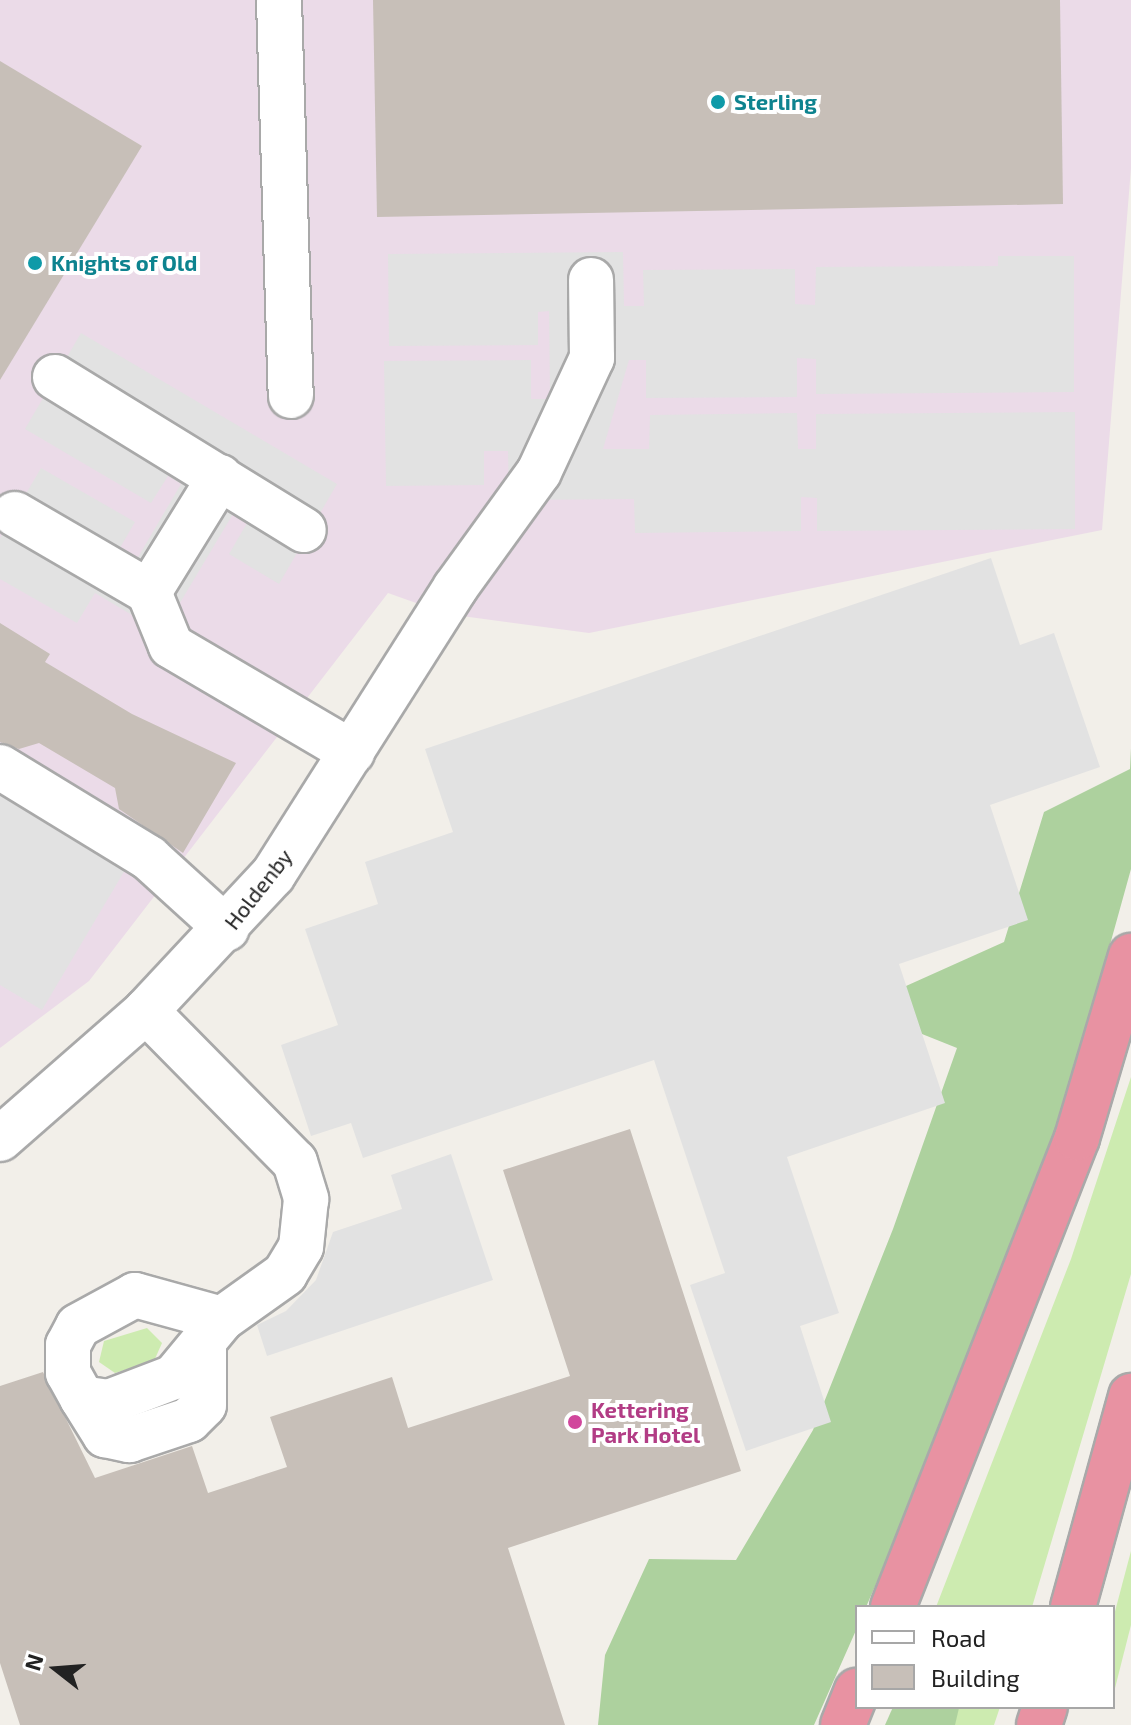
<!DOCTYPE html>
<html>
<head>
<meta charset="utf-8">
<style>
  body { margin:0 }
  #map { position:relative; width:1131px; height:1725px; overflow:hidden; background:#f2efe9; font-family:"Exo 2",sans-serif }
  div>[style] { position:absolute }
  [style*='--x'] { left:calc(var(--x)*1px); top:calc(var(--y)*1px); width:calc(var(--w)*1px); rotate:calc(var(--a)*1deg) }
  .industrial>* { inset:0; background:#ebdbe8 }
  .grass>* { inset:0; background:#cdebb0 }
  .forest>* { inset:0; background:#add19e }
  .parking>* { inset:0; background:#e2e2e2 }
  .building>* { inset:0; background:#c7bfb8 }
  .roads { filter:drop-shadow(2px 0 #a9a9a9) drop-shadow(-2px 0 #a9a9a9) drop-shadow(0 2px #a9a9a9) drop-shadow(0 -2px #a9a9a9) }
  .minor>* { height:44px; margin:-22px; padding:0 22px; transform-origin:22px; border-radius:22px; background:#fff }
  .highway>* { height:44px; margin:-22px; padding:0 22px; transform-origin:22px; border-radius:22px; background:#e892a2 }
  .dots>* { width:22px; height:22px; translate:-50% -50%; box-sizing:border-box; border:4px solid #fff; border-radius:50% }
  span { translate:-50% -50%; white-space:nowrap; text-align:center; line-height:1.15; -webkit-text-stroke:8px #fff; paint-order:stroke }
  .culture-label { font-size:22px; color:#0d838f; font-weight:700 }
  .left { translate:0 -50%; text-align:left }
  .street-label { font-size:22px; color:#222 }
  .hotel-label { font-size:22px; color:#b23c85; font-weight:700 }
  .legend { position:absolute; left:855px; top:1605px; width:260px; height:104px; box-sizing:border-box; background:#fff; border:2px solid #a7a7a7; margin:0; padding:10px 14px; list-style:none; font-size:24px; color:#222 }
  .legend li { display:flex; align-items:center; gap:16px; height:40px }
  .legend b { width:40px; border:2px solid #a7a7a7 }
  .north { position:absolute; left:16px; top:1629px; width:80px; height:80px; -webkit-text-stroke:6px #fff; paint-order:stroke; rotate:287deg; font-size:22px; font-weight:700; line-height:32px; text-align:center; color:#222 }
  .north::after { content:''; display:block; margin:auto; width:28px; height:36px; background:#222; clip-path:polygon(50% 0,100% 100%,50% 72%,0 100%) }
</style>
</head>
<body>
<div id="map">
  <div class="industrial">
    <i style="clip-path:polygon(0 0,1131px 0,1131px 168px,1102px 530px,589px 633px,447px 614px,388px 593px,89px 981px,0 1048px)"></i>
  </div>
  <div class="grass">
    <i style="clip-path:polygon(1131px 1077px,1131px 1274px,1032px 1607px,936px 1607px,1071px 1259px)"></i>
    <i style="clip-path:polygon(147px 1328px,162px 1343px,154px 1361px,115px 1373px,99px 1362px,104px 1341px)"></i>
    <i style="clip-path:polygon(1131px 1551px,1131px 1625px,1113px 1696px,1113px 1619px)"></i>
    <i style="clip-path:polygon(955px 1707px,1000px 1707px,994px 1725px,955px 1725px)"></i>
  </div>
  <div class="forest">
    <i style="clip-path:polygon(1131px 748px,1131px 869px,1068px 1096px,964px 1384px,866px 1607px,857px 1607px,857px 1628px,814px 1725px,598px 1725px,605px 1655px,649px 1559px,736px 1560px,813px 1430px,893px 1229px,957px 1048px,857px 1008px,1004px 942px,1044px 812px,1130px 769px)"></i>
    <i style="clip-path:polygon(893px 1707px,955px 1707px,959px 1708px,955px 1725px,885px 1725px)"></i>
  </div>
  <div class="parking">
    <i style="clip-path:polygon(623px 252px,624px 306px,644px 306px,643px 270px,795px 269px,795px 304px,815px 305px,816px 267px,998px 266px,998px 256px,1074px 256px,1074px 392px,816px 394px,816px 359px,797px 358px,797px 397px,646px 398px,646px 360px,629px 360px,603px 449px,649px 449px,650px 415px,797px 413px,798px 449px,816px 449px,816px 414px,1075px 412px,1075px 529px,817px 531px,817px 498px,801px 497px,801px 531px,635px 533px,634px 499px,509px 500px,508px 451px,484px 451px,484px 485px,386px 486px,384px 361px,531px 360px,531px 399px,550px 399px,549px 311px,538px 312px,538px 345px,389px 346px,388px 254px)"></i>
    <i style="clip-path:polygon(81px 333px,337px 484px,279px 584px,229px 554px,247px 523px,233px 514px,162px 633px,95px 593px,77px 623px,0 579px,0 538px,41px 468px,135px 522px,117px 553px,134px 564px,181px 484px,168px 476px,151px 503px,25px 429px)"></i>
    <i style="clip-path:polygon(991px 558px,1020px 645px,1054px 633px,1100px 767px,990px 805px,1028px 920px,899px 964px,945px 1103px,787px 1157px,839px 1313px,800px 1326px,831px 1422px,746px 1451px,690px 1285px,725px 1273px,654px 1060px,363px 1158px,351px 1123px,311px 1136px,281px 1045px,338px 1025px,305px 929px,378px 904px,365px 862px,453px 832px,425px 749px)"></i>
    <i style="clip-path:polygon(0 752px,144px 838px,42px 1010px,0 985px)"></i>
    <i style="clip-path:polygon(451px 1154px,493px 1280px,267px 1356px,257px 1325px,286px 1311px,316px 1280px,333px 1232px,402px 1209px,391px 1175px)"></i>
  </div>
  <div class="building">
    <i style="clip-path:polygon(373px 0,1060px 0,1063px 204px,377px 217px)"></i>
    <i style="clip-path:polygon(0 61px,142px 146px,0 380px)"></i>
    <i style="clip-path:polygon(0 623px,50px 654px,45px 662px,132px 714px,236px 763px,183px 853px,119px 809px,115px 788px,39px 743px,19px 749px,0 742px)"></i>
    <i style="clip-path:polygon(630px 1129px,741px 1471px,508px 1548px,565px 1725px,20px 1725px,0 1663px,0 1386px,43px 1372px,95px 1478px,192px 1446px,208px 1493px,287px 1467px,270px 1417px,392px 1377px,408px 1428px,570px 1376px,503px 1170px)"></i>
  </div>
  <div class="roads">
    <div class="minor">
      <i style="--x:279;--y:0;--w:396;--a:88.3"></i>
      <i style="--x:55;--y:377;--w:292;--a:31.6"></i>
      <i style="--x:220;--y:477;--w:135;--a:121.7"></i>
      <i style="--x:149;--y:592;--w:58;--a:67.8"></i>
      <i style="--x:171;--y:646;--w:210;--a:30.4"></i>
      <i style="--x:15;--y:514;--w:155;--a:30.2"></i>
      <i style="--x:0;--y:767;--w:175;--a:31.4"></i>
      <i style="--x:149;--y:858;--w:105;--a:42.3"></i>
      <i style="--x:146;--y:1011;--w:212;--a:45.4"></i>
      <i style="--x:295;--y:1162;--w:39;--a:73"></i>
      <i style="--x:306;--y:1199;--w:48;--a:95.9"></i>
      <i style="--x:301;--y:1247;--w:31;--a:121"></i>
      <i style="--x:285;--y:1274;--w:77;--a:144.5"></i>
      <i style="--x:222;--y:1319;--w:75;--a:129.6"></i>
      <i style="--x:174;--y:1377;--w:70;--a:159"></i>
      <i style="--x:109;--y:1402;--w:27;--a:-172"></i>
      <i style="--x:82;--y:1398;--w:29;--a:-119"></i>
      <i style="--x:68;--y:1373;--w:28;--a:-90"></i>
      <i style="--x:68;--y:1345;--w:21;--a:-62"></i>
      <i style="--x:78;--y:1326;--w:65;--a:-28.5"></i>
      <i style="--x:135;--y:1295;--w:90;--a:15.4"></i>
      <i style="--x:0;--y:1139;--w:194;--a:-41.2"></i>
      <i style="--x:146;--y:1011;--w:186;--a:-47"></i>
      <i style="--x:273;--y:875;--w:340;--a:-57.6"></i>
      <i style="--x:455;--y:588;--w:143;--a:-54.1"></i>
      <i style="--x:539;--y:472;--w:126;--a:-65.1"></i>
      <i style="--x:592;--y:358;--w:78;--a:-90.7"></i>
      <i style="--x:82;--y:1398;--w:44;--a:58.1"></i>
      <i style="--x:105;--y:1435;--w:25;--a:12"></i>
      <i style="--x:129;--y:1440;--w:63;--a:-18.4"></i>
      <i style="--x:189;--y:1420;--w:21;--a:-45"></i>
      <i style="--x:204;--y:1405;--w:57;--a:-90"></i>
    </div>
    <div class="highway">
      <i style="--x:893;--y:1607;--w:504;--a:-68.58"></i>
      <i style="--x:1077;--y:1138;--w:190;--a:-73.5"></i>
      <i style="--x:1073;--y:1607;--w:219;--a:-74.6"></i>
      <i style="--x:843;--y:1725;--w:37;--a:-68"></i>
      <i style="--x:1039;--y:1725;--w:19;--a:-72"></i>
    </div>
  </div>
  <div class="dots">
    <i style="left:718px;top:102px;background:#0f9aa8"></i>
    <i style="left:35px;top:263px;background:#0f9aa8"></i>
    <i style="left:575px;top:1422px;background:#d1479c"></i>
  </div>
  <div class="culture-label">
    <span class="left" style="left:734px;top:102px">Sterling</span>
    <span class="left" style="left:51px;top:263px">Knights of Old</span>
  </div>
  <div class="street-label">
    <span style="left:258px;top:889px;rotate:-52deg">Holdenby</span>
  </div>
  <div class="hotel-label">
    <span class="left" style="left:591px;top:1422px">Kettering<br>Park Hotel</span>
  </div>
  <ul class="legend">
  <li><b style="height:10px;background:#fff"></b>Road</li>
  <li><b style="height:22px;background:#c7bfb8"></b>Building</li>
  </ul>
  <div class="north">N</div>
</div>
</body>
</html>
